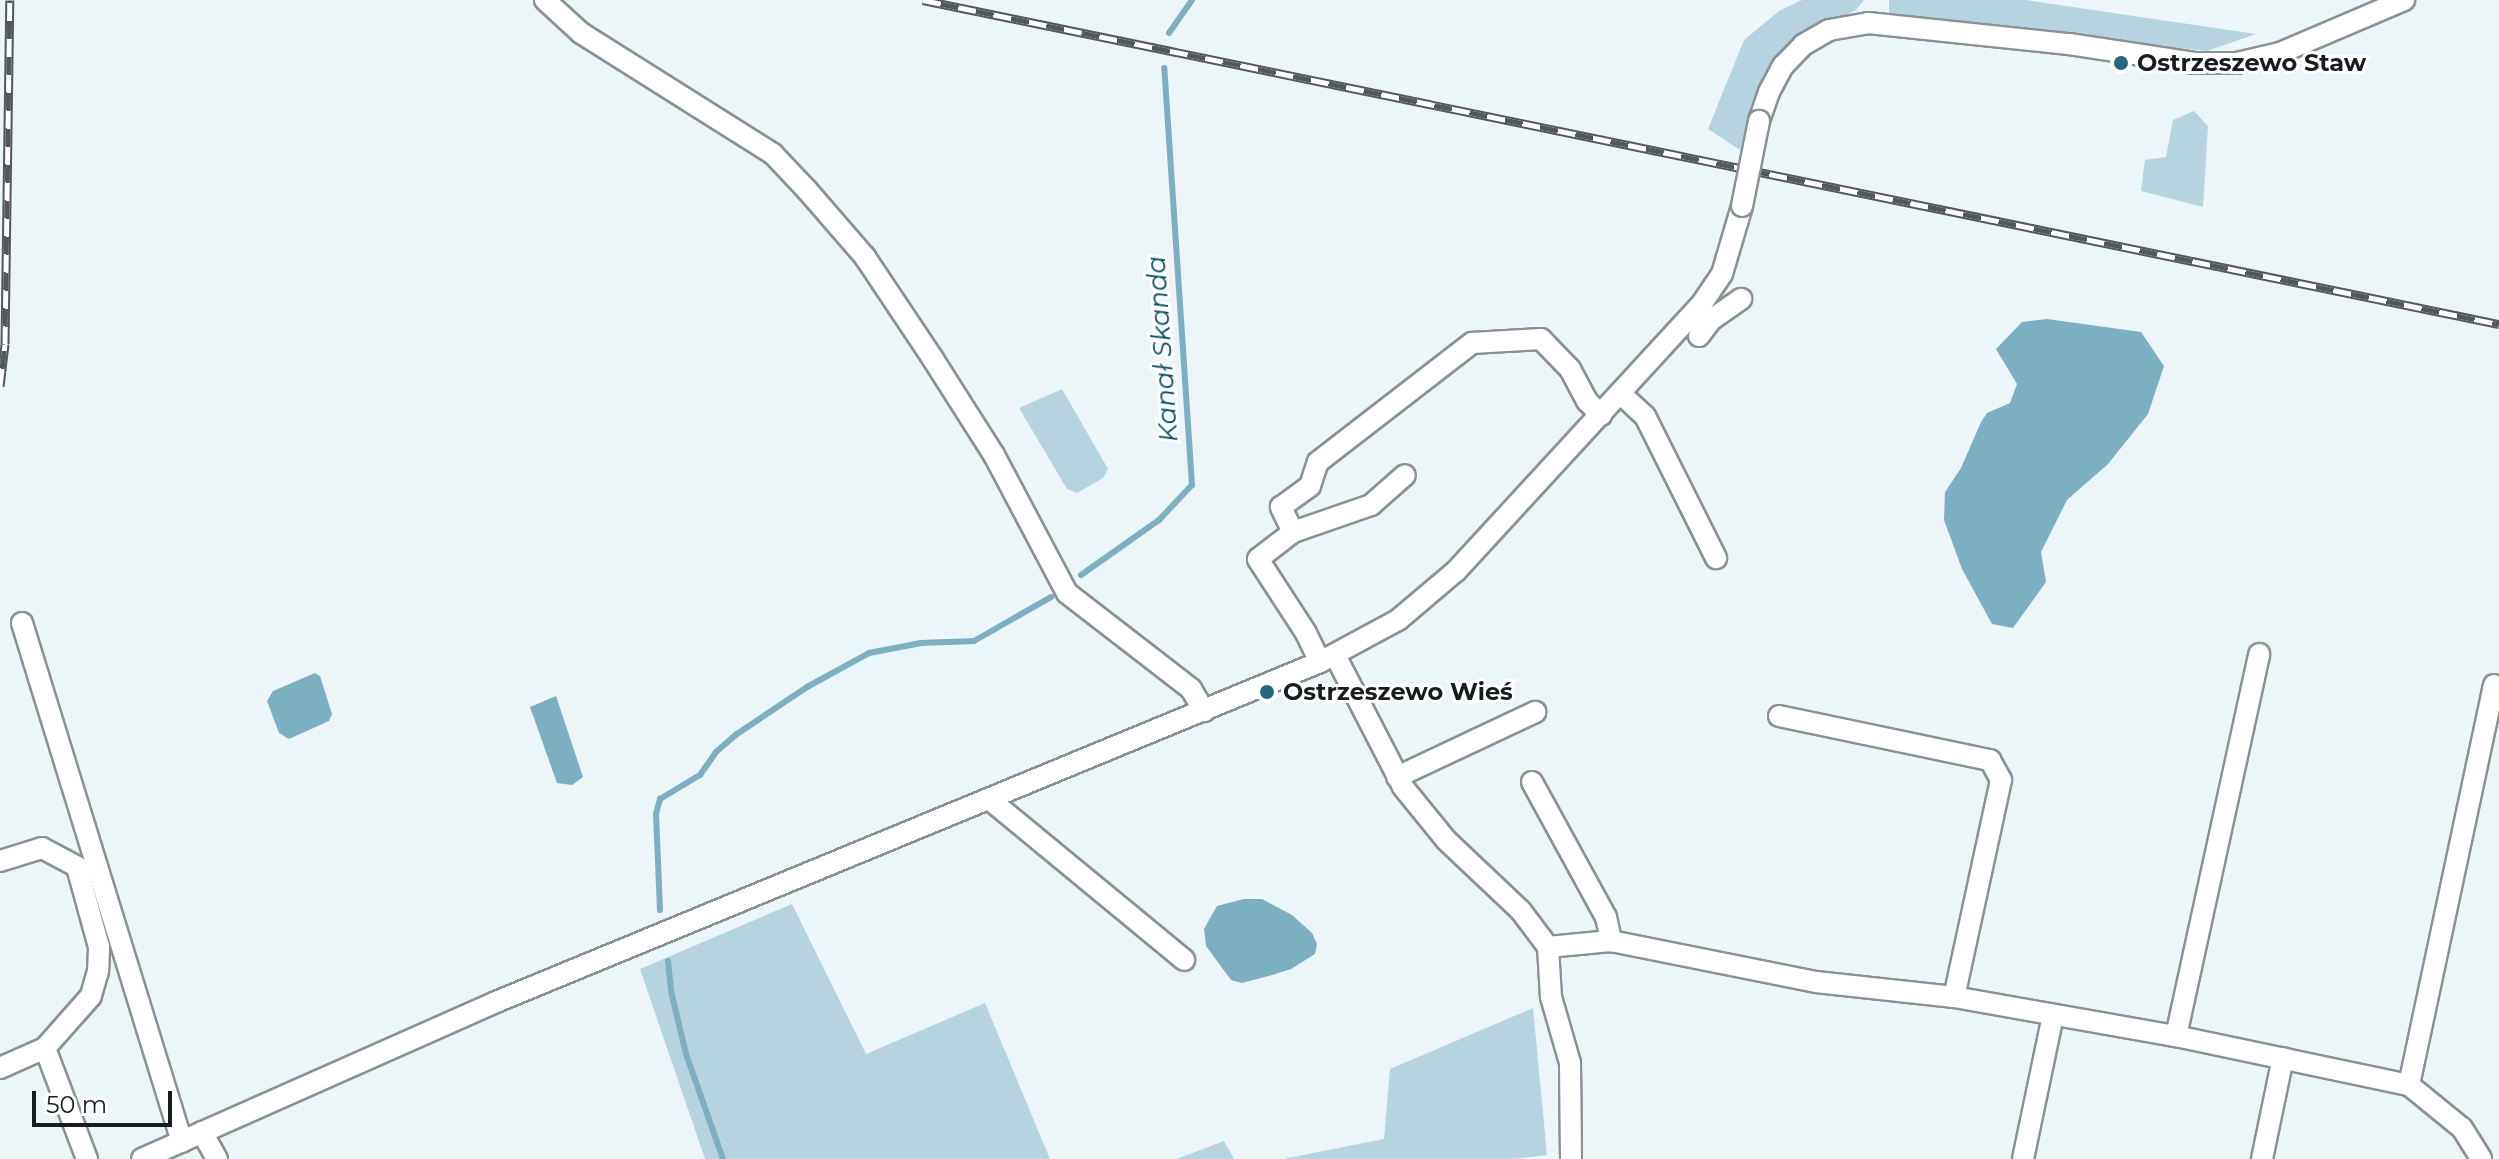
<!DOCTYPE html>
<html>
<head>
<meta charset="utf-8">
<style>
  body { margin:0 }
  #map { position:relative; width:2499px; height:1159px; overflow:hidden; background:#ecf5f8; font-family:Montserrat,sans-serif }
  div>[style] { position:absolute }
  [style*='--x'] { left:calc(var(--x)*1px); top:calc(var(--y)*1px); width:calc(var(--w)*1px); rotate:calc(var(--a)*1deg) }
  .green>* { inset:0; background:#b5d4e0 }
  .water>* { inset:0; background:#7dafc3 }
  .stream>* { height:6px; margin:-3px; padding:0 3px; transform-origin:3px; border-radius:3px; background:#7dafc3 }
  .roads { filter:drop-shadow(2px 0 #899194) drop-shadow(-2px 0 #899194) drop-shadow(0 2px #899194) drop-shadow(0 -2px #899194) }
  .minor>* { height:20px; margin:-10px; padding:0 10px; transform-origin:10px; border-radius:10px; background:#fff }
  .rail>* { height:9px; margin-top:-4.5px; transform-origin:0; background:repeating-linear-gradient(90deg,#fff 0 18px,#53585a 0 36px); box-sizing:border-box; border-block:2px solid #53585a }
  .bridges { filter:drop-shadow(2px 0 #899194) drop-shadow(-2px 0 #899194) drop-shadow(0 2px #899194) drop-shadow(0 -2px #899194) }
  .minor-bridge>* { height:20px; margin:-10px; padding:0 10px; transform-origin:10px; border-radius:10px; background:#fff }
  .dots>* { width:22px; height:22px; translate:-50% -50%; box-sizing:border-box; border:4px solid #fff; border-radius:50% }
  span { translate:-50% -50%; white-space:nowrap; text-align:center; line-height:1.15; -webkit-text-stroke:6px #fff; paint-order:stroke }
  .poi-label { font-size:24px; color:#191c1d; font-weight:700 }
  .left { translate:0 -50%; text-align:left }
  .water-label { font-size:26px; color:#044e63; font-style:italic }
  .scale { position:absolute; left:32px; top:1091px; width:140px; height:36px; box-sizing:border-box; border:4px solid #191c1d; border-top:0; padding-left:10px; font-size:24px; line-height:28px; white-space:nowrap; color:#191c1d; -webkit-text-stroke:6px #fff; paint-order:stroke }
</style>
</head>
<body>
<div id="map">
  <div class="green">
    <i style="clip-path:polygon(1802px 0,1864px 0,1856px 10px,1802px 35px,1780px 55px,1763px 81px,1740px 150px,1708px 129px,1744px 40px,1779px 11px)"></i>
    <i style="clip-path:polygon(1889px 0,2026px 0,2256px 34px,2207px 51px,1889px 14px)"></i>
    <i style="clip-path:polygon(2194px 111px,2208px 126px,2203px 207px,2141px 191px,2145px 160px,2166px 157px,2173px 120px)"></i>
    <i style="clip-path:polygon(1062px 389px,1108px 469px,1103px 478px,1077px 493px,1067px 489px,1019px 408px)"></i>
    <i style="clip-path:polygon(792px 904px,866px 1054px,985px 1003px,1050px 1159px,705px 1159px,640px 969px)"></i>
    <i style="clip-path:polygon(1533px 1008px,1547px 1155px,1512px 1159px,1283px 1159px,1384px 1139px,1390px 1069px)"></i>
    <i style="clip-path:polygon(1224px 1141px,1234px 1159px,1177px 1159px)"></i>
  </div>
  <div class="water">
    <i style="clip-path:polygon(2047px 319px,2141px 332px,2164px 366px,2148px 414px,2108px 464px,2067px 500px,2041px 552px,2046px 582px,2013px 628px,1992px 624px,1962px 569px,1944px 520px,1945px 492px,1961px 468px,1981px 422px,1987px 413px,2010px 403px,2017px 384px,1996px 349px,2022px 322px)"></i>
    <i style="clip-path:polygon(315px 673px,320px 676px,332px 714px,329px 721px,289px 739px,279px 733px,267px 701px,273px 691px)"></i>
    <i style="clip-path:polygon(556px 696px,583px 777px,572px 785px,557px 783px,530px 707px)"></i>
    <i style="clip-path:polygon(1244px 899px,1262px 899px,1292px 915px,1312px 933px,1317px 944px,1315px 954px,1291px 969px,1272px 975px,1242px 983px,1231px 980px,1206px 946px,1204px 929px,1217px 906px)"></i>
  </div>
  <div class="stream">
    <i style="--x:1169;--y:33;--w:40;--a:-55.1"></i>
    <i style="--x:1081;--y:575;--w:95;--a:-35.2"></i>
    <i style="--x:1159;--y:520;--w:48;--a:-46.7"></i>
    <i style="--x:1192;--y:485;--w:418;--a:-93.8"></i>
    <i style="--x:660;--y:910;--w:96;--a:-92.4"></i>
    <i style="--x:656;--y:814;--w:16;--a:-75"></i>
    <i style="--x:660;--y:799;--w:47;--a:-31"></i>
    <i style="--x:700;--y:775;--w:28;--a:-55"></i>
    <i style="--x:716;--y:752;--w:28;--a:-41"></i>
    <i style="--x:737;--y:734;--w:84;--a:-33.9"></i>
    <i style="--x:807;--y:687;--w:71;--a:-28.7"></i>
    <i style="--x:869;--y:653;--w:53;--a:-10.9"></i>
    <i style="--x:921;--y:643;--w:53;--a:-2.2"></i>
    <i style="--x:974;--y:641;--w:89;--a:-29.7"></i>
    <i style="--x:668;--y:961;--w:30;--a:84"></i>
    <i style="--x:671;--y:991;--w:65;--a:76.6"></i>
    <i style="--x:686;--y:1054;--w:111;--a:70.6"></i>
  </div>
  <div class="roads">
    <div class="minor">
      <i style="--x:545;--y:0;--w:49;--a:42.5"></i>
      <i style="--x:581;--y:33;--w:227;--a:32.2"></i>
      <i style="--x:773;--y:154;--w:50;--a:46.6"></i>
      <i style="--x:807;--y:190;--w:89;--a:49.1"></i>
      <i style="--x:865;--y:257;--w:123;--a:56.3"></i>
      <i style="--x:933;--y:359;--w:114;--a:57.6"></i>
      <i style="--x:994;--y:455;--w:156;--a:62.1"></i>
      <i style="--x:1067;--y:593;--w:157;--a:37.7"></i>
      <i style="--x:1191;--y:689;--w:26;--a:59"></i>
      <i style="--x:1759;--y:121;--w:31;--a:-71"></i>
      <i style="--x:1769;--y:92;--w:30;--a:-62"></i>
      <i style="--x:1783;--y:66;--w:29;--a:-46"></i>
      <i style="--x:1803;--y:45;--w:30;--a:-30"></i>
      <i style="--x:1829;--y:30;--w:40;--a:-10"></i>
      <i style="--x:1868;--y:23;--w:202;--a:6"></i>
      <i style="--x:2069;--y:44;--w:127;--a:8.6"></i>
      <i style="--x:2195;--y:63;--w:42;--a:0"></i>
      <i style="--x:2237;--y:63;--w:44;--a:-13.1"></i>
      <i style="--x:2280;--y:53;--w:135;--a:-23.1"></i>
      <i style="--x:1699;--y:336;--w:20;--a:-53"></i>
      <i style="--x:1711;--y:320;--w:37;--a:-35"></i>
      <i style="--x:1620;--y:393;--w:34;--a:43"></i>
      <i style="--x:1645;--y:416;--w:159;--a:63.4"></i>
      <i style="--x:1293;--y:532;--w:28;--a:-116"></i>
      <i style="--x:1281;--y:507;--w:36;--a:-36"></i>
      <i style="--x:1310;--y:486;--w:25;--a:-72"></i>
      <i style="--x:1318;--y:462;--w:195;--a:-37.7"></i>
      <i style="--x:1472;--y:343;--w:69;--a:-3.3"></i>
      <i style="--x:1541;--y:339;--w:42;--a:46"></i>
      <i style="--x:1570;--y:369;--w:36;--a:62"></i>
      <i style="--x:1587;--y:401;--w:20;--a:45"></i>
      <i style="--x:22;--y:623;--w:543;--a:72.87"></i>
      <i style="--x:1335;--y:655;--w:148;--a:62.7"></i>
      <i style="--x:1403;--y:787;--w:68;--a:50.9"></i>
      <i style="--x:1446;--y:840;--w:103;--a:43.4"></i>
      <i style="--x:1521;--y:911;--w:45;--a:53.1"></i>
      <i style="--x:1548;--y:947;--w:50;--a:86.6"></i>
      <i style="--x:1551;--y:997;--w:69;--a:73.9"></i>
      <i style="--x:1570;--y:1063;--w:96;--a:89.4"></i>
      <i style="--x:1320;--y:662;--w:32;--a:-116"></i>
      <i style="--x:1306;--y:633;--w:88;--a:-123"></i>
      <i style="--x:1258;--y:559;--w:44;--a:-37.6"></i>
      <i style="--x:1293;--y:532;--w:83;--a:-19.1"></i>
      <i style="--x:1371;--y:505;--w:45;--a:-41.4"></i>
      <i style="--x:1779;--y:716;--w:216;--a:11.8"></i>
      <i style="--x:1990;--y:760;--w:23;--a:61"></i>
      <i style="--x:2001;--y:780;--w:222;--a:102.2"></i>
      <i style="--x:1397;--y:777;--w:153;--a:-25.2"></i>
      <i style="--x:1532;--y:782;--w:154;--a:61.3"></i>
      <i style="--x:1606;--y:917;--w:25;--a:78"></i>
      <i style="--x:989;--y:799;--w:253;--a:39.5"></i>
      <i style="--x:0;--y:861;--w:44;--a:-17.2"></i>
      <i style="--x:42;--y:848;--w:40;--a:28"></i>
      <i style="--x:77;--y:867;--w:83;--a:74.6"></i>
      <i style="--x:99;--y:947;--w:24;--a:92"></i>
      <i style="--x:98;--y:971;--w:26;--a:106"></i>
      <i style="--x:91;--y:996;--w:69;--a:131.5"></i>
      <i style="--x:1548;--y:947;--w:63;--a:-5.4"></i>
      <i style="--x:1611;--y:941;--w:209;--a:11.3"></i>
      <i style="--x:1816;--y:982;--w:139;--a:6.2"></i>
      <i style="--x:1954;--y:997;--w:225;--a:10"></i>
      <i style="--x:2176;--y:1036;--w:238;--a:11.9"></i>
      <i style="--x:2409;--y:1085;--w:68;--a:39.1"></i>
      <i style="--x:2462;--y:1128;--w:36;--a:58"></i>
      <i style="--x:2176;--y:1036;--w:391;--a:-77.7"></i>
      <i style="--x:0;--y:1068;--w:49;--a:-24"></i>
      <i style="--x:45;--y:1048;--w:119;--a:69.3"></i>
      <i style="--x:2409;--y:1085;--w:409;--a:-78"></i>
      <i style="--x:202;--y:1132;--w:31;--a:61"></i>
      <i style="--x:142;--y:1159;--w:387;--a:-23.9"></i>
      <i style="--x:496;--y:1002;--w:891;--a:-22.42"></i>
      <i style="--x:1320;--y:662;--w:89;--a:-28.3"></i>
      <i style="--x:1398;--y:620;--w:76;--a:-40.2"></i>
      <i style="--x:1456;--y:571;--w:365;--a:-47.4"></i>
      <i style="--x:1703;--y:302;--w:34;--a:-56"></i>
      <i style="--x:1722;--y:274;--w:71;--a:-73.6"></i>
      <i style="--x:2023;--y:1159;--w:147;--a:-78.2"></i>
      <i style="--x:2262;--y:1159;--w:103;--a:-78.3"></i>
    </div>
  </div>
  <div class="rail">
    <i style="--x:923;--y:0;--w:1609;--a:11.62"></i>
    <i style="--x:0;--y:386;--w:42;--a:-83.2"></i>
    <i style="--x:5;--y:344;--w:344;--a:-89.2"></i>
  </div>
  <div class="bridges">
    <div class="minor-bridge">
      <i style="--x:1742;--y:206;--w:87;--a:-78.7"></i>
    </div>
  </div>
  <div class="dots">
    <i style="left:2121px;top:63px;background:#27667c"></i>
    <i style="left:1267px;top:692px;background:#27667c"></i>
  </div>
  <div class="poi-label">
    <span class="left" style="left:2137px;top:63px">Ostrzeszewo Staw</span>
    <span class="left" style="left:1283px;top:692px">Ostrzeszewo Wieś</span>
  </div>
  <div class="water-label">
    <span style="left:1163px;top:349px;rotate:-94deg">Kanał Skanda</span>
  </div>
  <div class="scale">50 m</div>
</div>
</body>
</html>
